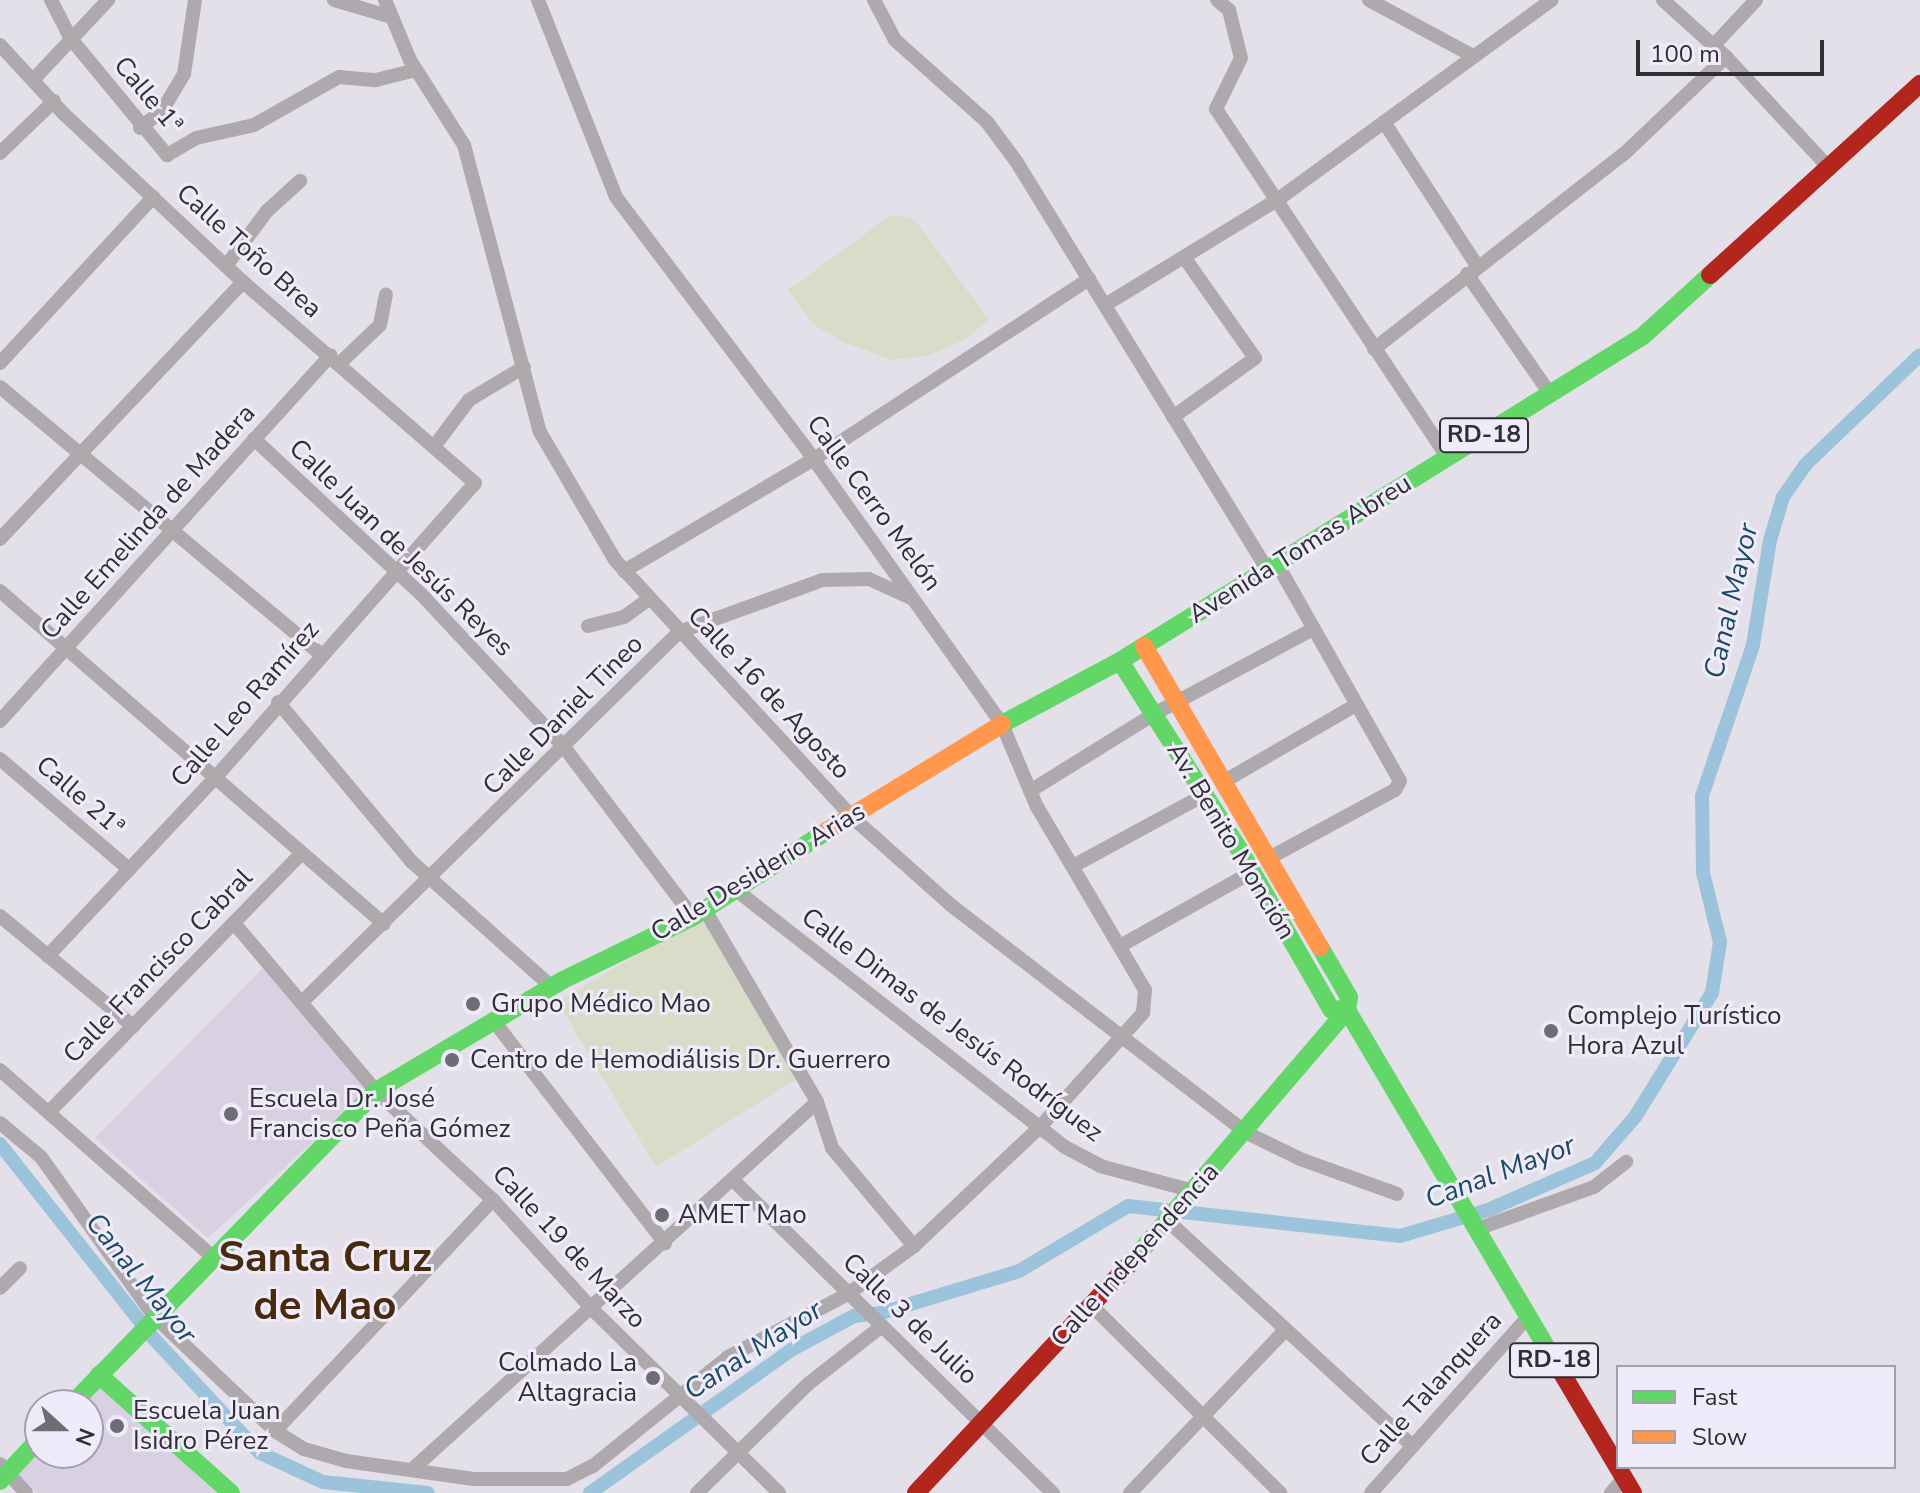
<!DOCTYPE html>
<html>
<head>
<meta charset="utf-8">
<style>
  body { margin:0 }
  #map { position:relative; width:1920px; height:1493px; overflow:hidden; background:#e4e0ea; font-family:"Nunito Sans",sans-serif }
  div>[style] { position:absolute }
  [style*='--x'] { left:calc(var(--x)*1px); top:calc(var(--y)*1px); width:calc(var(--w)*1px); rotate:calc(var(--a)*1deg) }
  .built>* { inset:0; background:#d7d1e2 }
  .green>* { inset:0; background:#d8dcc8 }
  .canal>* { height:14px; margin:-7px; padding:0 7px; transform-origin:7px; border-radius:7px; background:#9bc3db }
  .street>* { height:14px; margin:-7px; padding:0 7px; transform-origin:7px; border-radius:7px; background:#ada9ac }
  .fast>* { height:18px; margin:-9px; padding:0 9px; transform-origin:9px; border-radius:9px; background:#63d668 }
  .slow>* { height:18px; margin:-9px; padding:0 9px; transform-origin:9px; border-radius:9px; background:#ff974d }
  .jam>* { height:18px; margin:-9px; padding:0 9px; transform-origin:9px; border-radius:9px; background:#b3261e }
  .dots>* { width:22px; height:22px; translate:-50% -50%; box-sizing:border-box; border:4px solid #f0ebfa; border-radius:50% }
  span { translate:-50% -50%; white-space:nowrap; text-align:center; line-height:1.15; -webkit-text-stroke:6px #f0ebfa; paint-order:stroke }
  .shield-label span { padding:2px 6px; background:#f0ebfa; border:2px solid; border-radius:6px; -webkit-text-stroke-width:0 }
  .shield-label { font-size:24px; color:#302e34; font-weight:700 }
  .street-label { font-size:26px; color:#302e34 }
  .poi-label { font-size:26px; color:#302e34 }
  .left { translate:0 -50%; text-align:left }
  .right { translate:-100% -50%; text-align:right }
  .water-label { font-size:28px; color:#1b4b61; font-style:italic }
  .town-label { font-size:42px; color:#472b0c; font-weight:700 }
  .legend { position:absolute; left:1616px; top:1365px; width:280px; height:104px; box-sizing:border-box; background:#f0ebfa; border:2px solid #a39fab; margin:0; padding:10px 14px; list-style:none; font-size:24px; color:#302e34 }
  .legend li { display:flex; align-items:center; gap:16px; height:40px }
  .legend b { width:40px; border:2px solid #a39fab }
  .north { position:absolute; left:24px; top:1389px; width:80px; height:80px; box-sizing:border-box; background:#f0ebfa; border:2px solid #a39fab; border-radius:50%; rotate:111deg; font-size:22px; font-weight:700; line-height:32px; text-align:center; color:#302e34 }
  .north::after { content:''; display:block; margin:auto; width:28px; height:36px; background:#6f6c74; clip-path:polygon(50% 0,100% 100%,50% 72%,0 100%) }
  .scale { position:absolute; left:1636px; top:40px; width:188px; height:36px; box-sizing:border-box; border:4px solid #302e34; border-top:0; padding-left:10px; font-size:24px; line-height:28px; white-space:nowrap; color:#302e34; -webkit-text-stroke:6px #f0ebfa; paint-order:stroke }
</style>
</head>
<body>
<div id="map">
  <div class="built">
    <i style="clip-path:polygon(264px 967px,369px 1090px,208px 1238px,95px 1138px)"></i>
    <i style="clip-path:polygon(99px 1383px,216px 1493px,37px 1493px,16px 1473px,40px 1447px,40px 1453px,88px 1453px,88px 1405px,79px 1405px)"></i>
  </div>
  <div class="green">
    <i style="clip-path:polygon(891px 215px,914px 219px,989px 320px,962px 341px,927px 356px,892px 360px,841px 341px,813px 324px,788px 290px)"></i>
    <i style="clip-path:polygon(704px 917px,800px 1077px,656px 1167px,557px 1001px)"></i>
  </div>
  <div class="canal">
    <i style="--x:0;--y:1144;--w:250;--a:51.7"></i>
    <i style="--x:155;--y:1340;--w:154;--a:47.1"></i>
    <i style="--x:260;--y:1453;--w:69;--a:24.7"></i>
    <i style="--x:323;--y:1482;--w:105;--a:6"></i>
    <i style="--x:590;--y:1493;--w:247;--a:-35.4"></i>
    <i style="--x:791;--y:1350;--w:72;--a:-28.4"></i>
    <i style="--x:854;--y:1316;--w:27;--a:-6"></i>
    <i style="--x:881;--y:1313;--w:144;--a:-16.9"></i>
    <i style="--x:1019;--y:1271;--w:127;--a:-30.8"></i>
    <i style="--x:1128;--y:1206;--w:274;--a:6.3"></i>
    <i style="--x:1400;--y:1236;--w:92;--a:-16.5"></i>
    <i style="--x:1488;--y:1210;--w:117;--a:-23.7"></i>
    <i style="--x:1595;--y:1163;--w:61;--a:-49"></i>
    <i style="--x:1635;--y:1117;--w:146;--a:-58.2"></i>
    <i style="--x:1712;--y:993;--w:52;--a:-81.1"></i>
    <i style="--x:1720;--y:942;--w:71;--a:-103.8"></i>
    <i style="--x:1703;--y:873;--w:77;--a:-90.7"></i>
    <i style="--x:1702;--y:796;--w:159;--a:-71.3"></i>
    <i style="--x:1753;--y:645;--w:106;--a:-80.8"></i>
    <i style="--x:1770;--y:540;--w:45;--a:-73.2"></i>
    <i style="--x:1783;--y:497;--w:39;--a:-55"></i>
    <i style="--x:1805;--y:465;--w:159;--a:-43.7"></i>
  </div>
  <div class="street">
    <i style="--x:51;--y:0;--w:44;--a:62.9"></i>
    <i style="--x:71;--y:39;--w:151;--a:50.4"></i>
    <i style="--x:167;--y:155;--w:34;--a:-30"></i>
    <i style="--x:196;--y:138;--w:59;--a:-12.6"></i>
    <i style="--x:254;--y:125;--w:98;--a:-29.5"></i>
    <i style="--x:339;--y:77;--w:37;--a:5"></i>
    <i style="--x:376;--y:80;--w:41;--a:-14"></i>
    <i style="--x:334;--y:0;--w:56;--a:16.5"></i>
    <i style="--x:385;--y:0;--w:65;--a:67.4"></i>
    <i style="--x:410;--y:60;--w:101;--a:57.6"></i>
    <i style="--x:464;--y:145;--w:297;--a:75.2"></i>
    <i style="--x:540;--y:432;--w:148;--a:59.6"></i>
    <i style="--x:615;--y:560;--w:350;--a:47.3"></i>
    <i style="--x:852;--y:817;--w:134;--a:41.7"></i>
    <i style="--x:952;--y:906;--w:370;--a:37.6"></i>
    <i style="--x:1245;--y:1132;--w:61;--a:26.1"></i>
    <i style="--x:1300;--y:1159;--w:103;--a:19.8"></i>
    <i style="--x:874;--y:0;--w:45;--a:62.3"></i>
    <i style="--x:895;--y:40;--w:123;--a:41.7"></i>
    <i style="--x:987;--y:122;--w:49;--a:53.4"></i>
    <i style="--x:1016;--y:161;--w:480;--a:58.4"></i>
    <i style="--x:1217;--y:0;--w:16;--a:40"></i>
    <i style="--x:1229;--y:10;--w:49;--a:76"></i>
    <i style="--x:1241;--y:58;--w:57;--a:116.1"></i>
    <i style="--x:1216;--y:109;--w:419;--a:56.4"></i>
    <i style="--x:1369;--y:0;--w:118;--a:28.3"></i>
    <i style="--x:1663;--y:0;--w:85;--a:42.1"></i>
    <i style="--x:1726;--y:57;--w:153;--a:47.1"></i>
    <i style="--x:0;--y:45;--w:94;--a:47.2"></i>
    <i style="--x:64;--y:114;--w:245;--a:43.2"></i>
    <i style="--x:243;--y:282;--w:307;--a:40.9"></i>
    <i style="--x:475;--y:483;--w:395;--a:131.4"></i>
    <i style="--x:214;--y:779;--w:243;--a:133.2"></i>
    <i style="--x:1714;--y:45;--w:62;--a:-47"></i>
    <i style="--x:33;--y:80;--w:110;--a:-46.8"></i>
    <i style="--x:1384;--y:122;--w:171;--a:57.1"></i>
    <i style="--x:140;--y:128;--w:28;--a:-38"></i>
    <i style="--x:162;--y:111;--w:43;--a:-59.3"></i>
    <i style="--x:184;--y:74;--w:75;--a:-81.5"></i>
    <i style="--x:0;--y:153;--w:75;--a:-43.9"></i>
    <i style="--x:226;--y:266;--w:69;--a:-53.3"></i>
    <i style="--x:267;--y:211;--w:45;--a:-42.3"></i>
    <i style="--x:1467;--y:274;--w:146;--a:55.3"></i>
    <i style="--x:1105;--y:305;--w:205;--a:-31.4"></i>
    <i style="--x:1280;--y:198;--w:336;--a:-36.1"></i>
    <i style="--x:1374;--y:349;--w:317;--a:-38"></i>
    <i style="--x:1624;--y:154;--w:141;--a:-43.6"></i>
    <i style="--x:0;--y:363;--w:226;--a:-47.3"></i>
    <i style="--x:340;--y:363;--w:55;--a:-43.5"></i>
    <i style="--x:380;--y:325;--w:31;--a:-79"></i>
    <i style="--x:0;--y:387;--w:417;--a:39.8"></i>
    <i style="--x:1173;--y:417;--w:101;--a:-35.7"></i>
    <i style="--x:1255;--y:358;--w:123;--a:-125.1"></i>
    <i style="--x:254;--y:439;--w:228;--a:42.9"></i>
    <i style="--x:421;--y:594;--w:209;--a:46.9"></i>
    <i style="--x:564;--y:747;--w:213;--a:52.8"></i>
    <i style="--x:436;--y:444;--w:55;--a:-53.1"></i>
    <i style="--x:469;--y:400;--w:64;--a:-31"></i>
    <i style="--x:0;--y:539;--w:354;--a:-46.6"></i>
    <i style="--x:624;--y:571;--w:221;--a:-30.5"></i>
    <i style="--x:814;--y:459;--w:329;--a:-33.2"></i>
    <i style="--x:0;--y:591;--w:508;--a:40.93"></i>
    <i style="--x:588;--y:626;--w:37;--a:-14"></i>
    <i style="--x:624;--y:617;--w:31;--a:-36"></i>
    <i style="--x:278;--y:702;--w:209;--a:50.1"></i>
    <i style="--x:412;--y:862;--w:188;--a:41.8"></i>
    <i style="--x:0;--y:721;--w:493;--a:-47.9"></i>
    <i style="--x:0;--y:759;--w:170;--a:40.5"></i>
    <i style="--x:1223;--y:782;--w:154;--a:-30.1"></i>
    <i style="--x:1030;--y:791;--w:146;--a:-31.8"></i>
    <i style="--x:1154;--y:714;--w:178;--a:-28.1"></i>
    <i style="--x:1269;--y:858;--w:143;--a:-28.4"></i>
    <i style="--x:1395;--y:790;--w:10;--a:-61"></i>
    <i style="--x:1400;--y:781;--w:249;--a:-119.5"></i>
    <i style="--x:1073;--y:866;--w:151;--a:-28.4"></i>
    <i style="--x:736;--y:890;--w:417;--a:38"></i>
    <i style="--x:1065;--y:1147;--w:40;--a:28"></i>
    <i style="--x:1100;--y:1166;--w:97;--a:14.9"></i>
    <i style="--x:705;--y:910;--w:222;--a:59.7"></i>
    <i style="--x:817;--y:1102;--w:48;--a:71.9"></i>
    <i style="--x:832;--y:1148;--w:128;--a:50.1"></i>
    <i style="--x:0;--y:916;--w:173;--a:39.6"></i>
    <i style="--x:234;--y:923;--w:220;--a:49.8"></i>
    <i style="--x:376;--y:1091;--w:160;--a:43"></i>
    <i style="--x:493;--y:1200;--w:149;--a:47.7"></i>
    <i style="--x:593;--y:1310;--w:261;--a:44.5"></i>
    <i style="--x:1120;--y:946;--w:151;--a:-29.3"></i>
    <i style="--x:302;--y:1002;--w:528;--a:-44.46"></i>
    <i style="--x:679;--y:632;--w:153;--a:-19.9"></i>
    <i style="--x:823;--y:580;--w:46;--a:-1.2"></i>
    <i style="--x:869;--y:579;--w:48;--a:24.4"></i>
    <i style="--x:493;--y:1020;--w:282;--a:52.4"></i>
    <i style="--x:0;--y:1070;--w:282;--a:41.3"></i>
    <i style="--x:50;--y:1111;--w:359;--a:-45.7"></i>
    <i style="--x:0;--y:1123;--w:53;--a:39.7"></i>
    <i style="--x:41;--y:1157;--w:195;--a:54.6"></i>
    <i style="--x:154;--y:1316;--w:167;--a:43.5"></i>
    <i style="--x:275;--y:1431;--w:34;--a:32"></i>
    <i style="--x:304;--y:1449;--w:44;--a:15.9"></i>
    <i style="--x:346;--y:1461;--w:129;--a:8"></i>
    <i style="--x:474;--y:1479;--w:93;--a:0"></i>
    <i style="--x:567;--y:1479;--w:29;--a:-27"></i>
    <i style="--x:593;--y:1466;--w:174;--a:-38.9"></i>
    <i style="--x:728;--y:1357;--w:136;--a:-27.7"></i>
    <i style="--x:848;--y:1294;--w:82;--a:-36"></i>
    <i style="--x:914;--y:1246;--w:173;--a:-43.4"></i>
    <i style="--x:1040;--y:1127;--w:154;--a:-47.9"></i>
    <i style="--x:1143;--y:1013;--w:23;--a:-85"></i>
    <i style="--x:1145;--y:990;--w:212;--a:-120.5"></i>
    <i style="--x:1037;--y:807;--w:90;--a:-112.9"></i>
    <i style="--x:1002;--y:724;--w:325;--a:-125.4"></i>
    <i style="--x:814;--y:459;--w:328;--a:-127.1"></i>
    <i style="--x:616;--y:197;--w:212;--a:-111.6"></i>
    <i style="--x:733;--y:1180;--w:448;--a:44.4"></i>
    <i style="--x:1169;--y:1222;--w:331;--a:42.6"></i>
    <i style="--x:1480;--y:1228;--w:121;--a:-19.8"></i>
    <i style="--x:1594;--y:1187;--w:41;--a:-38"></i>
    <i style="--x:0;--y:1288;--w:28;--a:-45"></i>
    <i style="--x:1091;--y:1305;--w:267;--a:44.8"></i>
    <i style="--x:275;--y:1431;--w:318;--a:-46.7"></i>
    <i style="--x:0;--y:1464;--w:39;--a:48"></i>
    <i style="--x:415;--y:1467;--w:543;--a:-42.24"></i>
    <i style="--x:697;--y:1493;--w:156;--a:-44.5"></i>
    <i style="--x:808;--y:1384;--w:94;--a:-38.1"></i>
    <i style="--x:1130;--y:1493;--w:226;--a:-46.4"></i>
    <i style="--x:1371;--y:1493;--w:236;--a:-48.3"></i>
    <i style="--x:1611;--y:1493;--w:20;--a:-49"></i>
  </div>
  <div class="fast">
    <i style="--x:1120;--y:661;--w:222;--a:57.7"></i>
    <i style="--x:1239;--y:849;--w:185;--a:60.1"></i>
    <i style="--x:1331;--y:1009;--w:16;--a:4"></i>
    <i style="--x:1002;--y:724;--w:134;--a:-28.1"></i>
    <i style="--x:1120;--y:661;--w:616;--a:-31.86"></i>
    <i style="--x:1643;--y:336;--w:91;--a:-42.3"></i>
    <i style="--x:1320;--y:947;--w:58;--a:59.9"></i>
    <i style="--x:1349;--y:997;--w:13;--a:99"></i>
    <i style="--x:1347;--y:1010;--w:418;--a:59.4"></i>
    <i style="--x:1127;--y:1267;--w:338;--a:-49.4"></i>
    <i style="--x:99;--y:1375;--w:177;--a:41.8"></i>
    <i style="--x:71;--y:1405;--w:438;--a:-45.8"></i>
    <i style="--x:376;--y:1091;--w:217;--a:-30.7"></i>
    <i style="--x:563;--y:980;--w:144;--a:-25.9"></i>
    <i style="--x:693;--y:917;--w:159;--a:-32.7"></i>
    <i style="--x:0;--y:1481;--w:59;--a:-47.1"></i>
  </div>
  <div class="slow">
    <i style="--x:1144;--y:646;--w:349;--a:59.7"></i>
    <i style="--x:827;--y:831;--w:205;--a:-31.4"></i>
  </div>
  <div class="jam">
    <i style="--x:1710;--y:275;--w:284;--a:-42.3"></i>
    <i style="--x:1560;--y:1370;--w:143;--a:59.3"></i>
    <i style="--x:916;--y:1493;--w:309;--a:-47"></i>
  </div>
  <div class="dots">
    <i style="left:473px;top:1004px;background:#6f6c74"></i>
    <i style="left:1551px;top:1031px;background:#6f6c74"></i>
    <i style="left:452px;top:1060px;background:#6f6c74"></i>
    <i style="left:231px;top:1114px;background:#6f6c74"></i>
    <i style="left:662px;top:1215px;background:#6f6c74"></i>
    <i style="left:653px;top:1378px;background:#6f6c74"></i>
    <i style="left:117px;top:1426px;background:#6f6c74"></i>
  </div>
  <div class="shield-label">
    <span style="left:1484px;top:435px">RD-18</span>
    <span style="left:1554px;top:1360px">RD-18</span>
  </div>
  <div class="street-label">
    <span style="left:148px;top:95px;rotate:50deg">Calle 1ª</span>
    <span style="left:249px;top:251px;rotate:42deg">Calle Toño Brea</span>
    <span style="left:874px;top:503px;rotate:54deg">Calle Cerro Melón</span>
    <span style="left:148px;top:522px;rotate:-48deg">Calle Emelinda de Madera</span>
    <span style="left:401px;top:548px;rotate:44deg">Calle Juan de Jesús Reyes</span>
    <span style="left:1300px;top:549px;rotate:-32deg">Avenida Tomas Abreu</span>
    <span style="left:769px;top:693px;rotate:47deg">Calle 16 de Agosto</span>
    <span style="left:245px;top:704px;rotate:-49deg">Calle Leo Ramírez</span>
    <span style="left:563px;top:715px;rotate:-45deg">Calle Daniel Tineo</span>
    <span style="left:80px;top:796px;rotate:41deg">Calle 21ª</span>
    <span style="left:1231px;top:841px;rotate:59deg">Av. Benito Monción</span>
    <span style="left:758px;top:872px;rotate:-31deg">Calle Desiderio Arias</span>
    <span style="left:158px;top:966px;rotate:-46deg">Calle Francisco Cabral</span>
    <span style="left:952px;top:1025px;rotate:37deg">Calle Dimas de Jesús Rodríguez</span>
    <span style="left:569px;top:1247px;rotate:47deg">Calle 19 de Marzo</span>
    <span style="left:1135px;top:1255px;rotate:-48deg">Calle Independencia</span>
    <span style="left:910px;top:1319px;rotate:44deg">Calle 3 de Julio</span>
    <span style="left:1431px;top:1389px;rotate:-48deg">Calle Talanquera</span>
  </div>
  <div class="poi-label">
    <span class="left" style="left:491px;top:1004px">Grupo Médico Mao</span>
    <span class="left" style="left:1567px;top:1031px">Complejo Turístico<br>Hora Azul</span>
    <span class="left" style="left:470px;top:1060px">Centro de Hemodiálisis Dr. Guerrero</span>
    <span class="left" style="left:249px;top:1114px">Escuela Dr. José<br>Francisco Peña Gómez</span>
    <span class="left" style="left:678px;top:1215px">AMET Mao</span>
    <span class="right" style="left:637px;top:1378px">Colmado La<br>Altagracia</span>
    <span class="left" style="left:133px;top:1426px">Escuela Juan<br>Isidro Pérez</span>
  </div>
  <div class="water-label">
    <span style="left:1731px;top:601px;rotate:-77deg">Canal Mayor</span>
    <span style="left:1500px;top:1172px;rotate:-21deg">Canal Mayor</span>
    <span style="left:141px;top:1278px;rotate:51deg">Canal Mayor</span>
    <span style="left:753px;top:1350px;rotate:-33deg">Canal Mayor</span>
  </div>
  <div class="town-label">
    <span style="left:325px;top:1282px">Santa Cruz<br>de Mao</span>
  </div>
  <ul class="legend">
  <li><b style="height:10px;background:#63d668"></b>Fast</li>
  <li><b style="height:10px;background:#ff974d"></b>Slow</li>
  </ul>
  <div class="north">N</div>
  <div class="scale">100 m</div>
</div>
</body>
</html>
